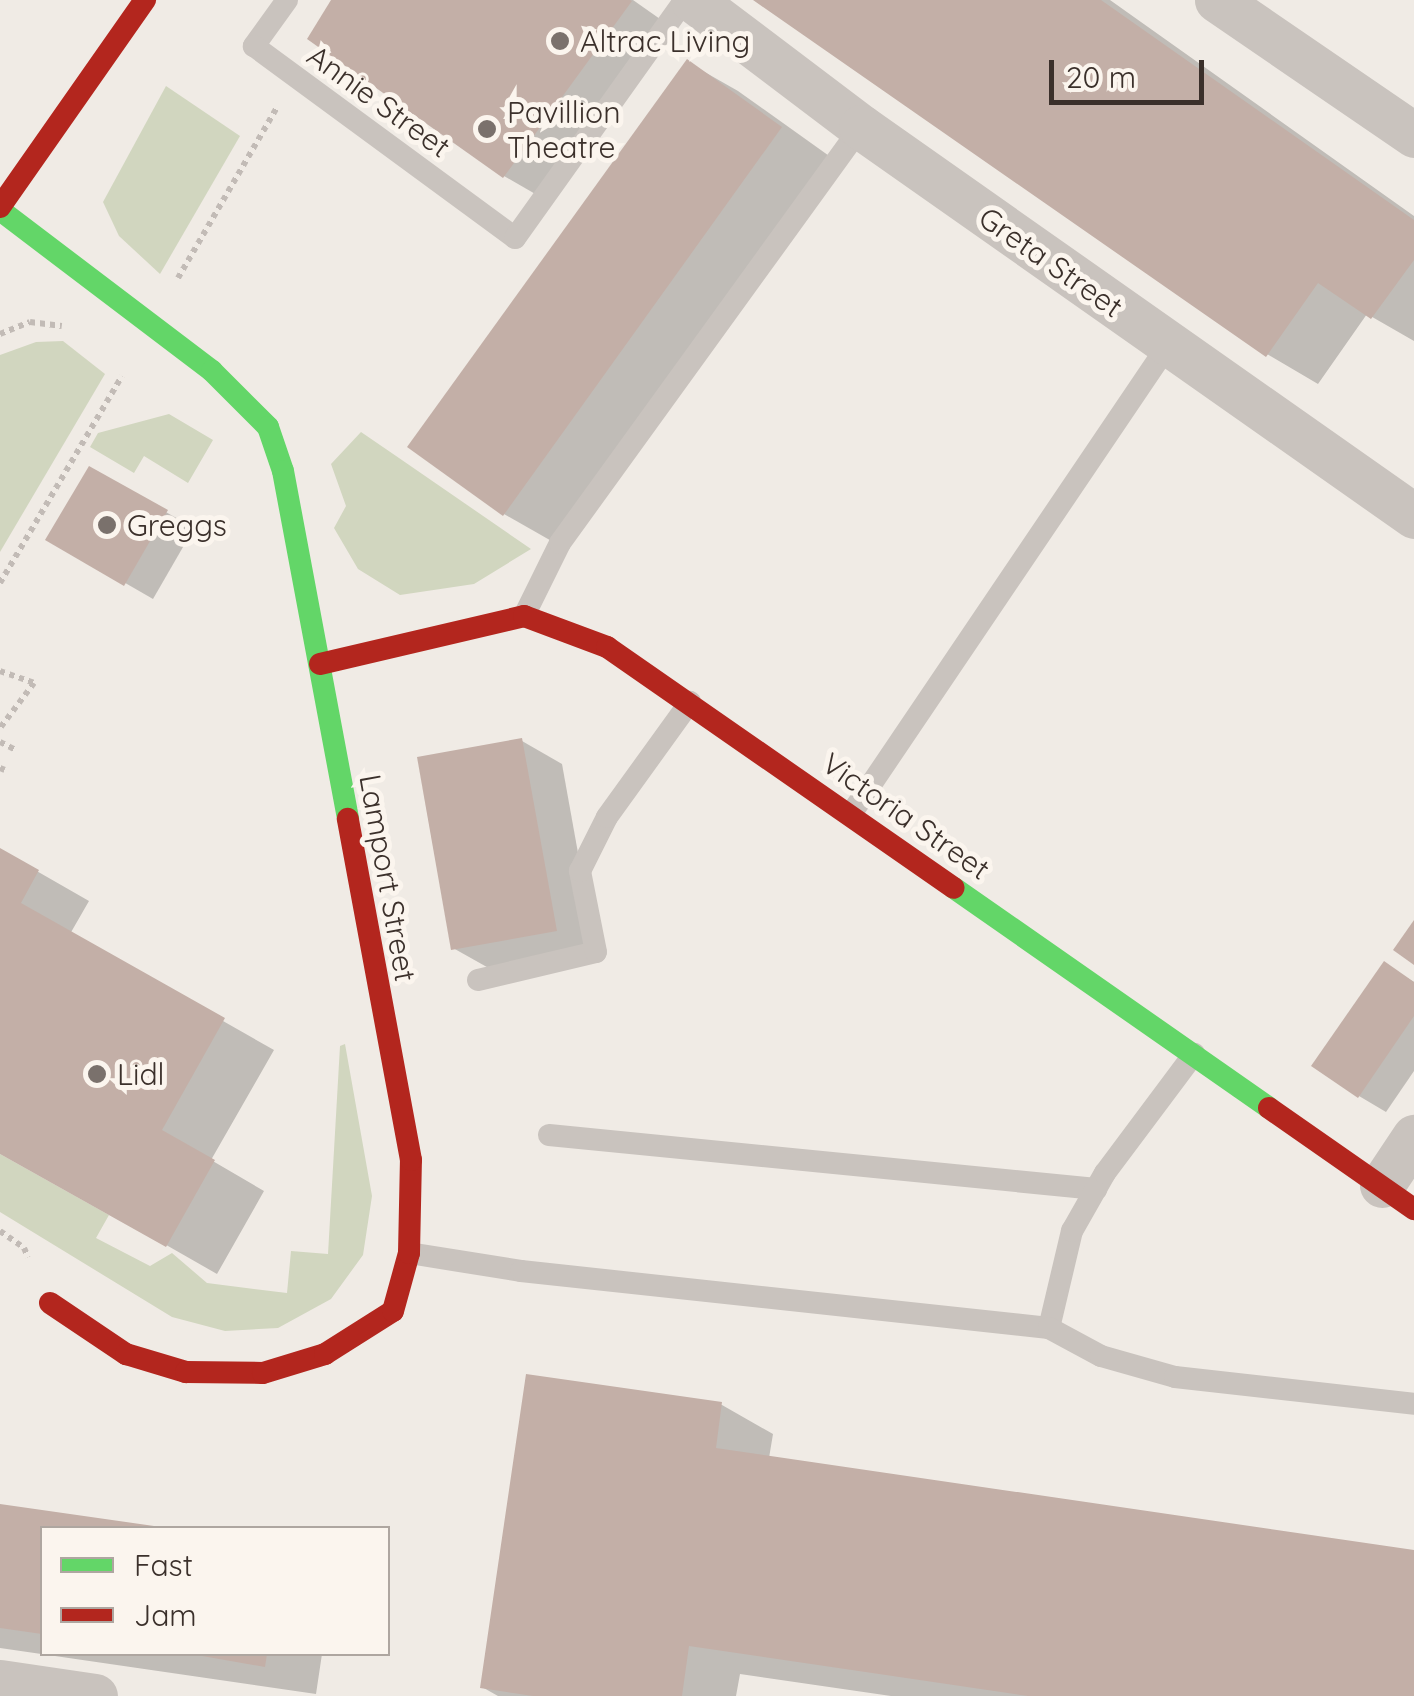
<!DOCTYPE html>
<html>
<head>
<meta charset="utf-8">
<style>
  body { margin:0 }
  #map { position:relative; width:1414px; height:1696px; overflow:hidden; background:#f0ebe5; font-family:Quicksand,sans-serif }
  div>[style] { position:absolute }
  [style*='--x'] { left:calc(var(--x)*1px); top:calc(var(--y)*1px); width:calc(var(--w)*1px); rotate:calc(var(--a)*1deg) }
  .green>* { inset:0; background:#d1d6bf }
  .shadow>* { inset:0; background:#0003 }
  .building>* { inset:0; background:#c3afa7 }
  .path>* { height:6px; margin-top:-3px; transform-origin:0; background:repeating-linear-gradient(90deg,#c2bbb6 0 5px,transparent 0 10px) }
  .lane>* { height:22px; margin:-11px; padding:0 11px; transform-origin:11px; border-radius:11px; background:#c9c3be }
  .street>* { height:45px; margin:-22.5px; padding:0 22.5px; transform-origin:22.5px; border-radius:22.5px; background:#c9c3be }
  .fast>* { height:22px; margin:-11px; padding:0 11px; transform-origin:11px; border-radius:11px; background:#63d668 }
  .jam>* { height:22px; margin:-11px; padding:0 11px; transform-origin:11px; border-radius:11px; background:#b3261e }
  .dots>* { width:28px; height:28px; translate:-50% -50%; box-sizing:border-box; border:5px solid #fbf5ee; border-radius:50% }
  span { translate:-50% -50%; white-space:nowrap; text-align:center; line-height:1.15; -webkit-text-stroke:10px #fbf5ee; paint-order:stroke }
  .poi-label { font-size:30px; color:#3b302b }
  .left { translate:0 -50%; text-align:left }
  .street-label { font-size:30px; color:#3b302b }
  .legend { position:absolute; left:40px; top:1526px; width:350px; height:130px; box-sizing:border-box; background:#fbf5ee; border:2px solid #aea6a0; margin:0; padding:12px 18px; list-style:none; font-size:30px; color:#3b302b }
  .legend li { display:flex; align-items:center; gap:20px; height:50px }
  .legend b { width:50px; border:2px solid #aea6a0 }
  .scale { position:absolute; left:1049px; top:60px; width:155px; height:45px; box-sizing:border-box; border:5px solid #3b302b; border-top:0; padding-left:12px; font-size:30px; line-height:35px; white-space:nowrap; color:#3b302b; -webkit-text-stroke:8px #fbf5ee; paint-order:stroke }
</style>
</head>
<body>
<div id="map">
  <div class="green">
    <i style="clip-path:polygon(166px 86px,240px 136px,160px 274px,119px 236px,103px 202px)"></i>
    <i style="clip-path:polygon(63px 341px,105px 374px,0 552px,0 355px,36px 342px)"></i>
    <i style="clip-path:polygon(169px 414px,213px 440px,188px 483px,144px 456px,134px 473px,90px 447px,98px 433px)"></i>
    <i style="clip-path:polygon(361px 432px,399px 458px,531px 549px,474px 584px,400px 595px,358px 569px,334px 528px,346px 506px,331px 464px)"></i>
    <i style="clip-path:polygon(345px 1044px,372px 1196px,363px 1255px,331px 1299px,278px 1328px,225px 1331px,172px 1317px,0 1212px,0 1154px,109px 1215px,96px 1238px,150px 1266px,172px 1253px,207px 1283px,287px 1293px,291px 1251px,328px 1254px,340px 1046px)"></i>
  </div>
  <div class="shadow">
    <i style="clip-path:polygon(334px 0,633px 0,670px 26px,544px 199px,504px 176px)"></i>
    <i style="clip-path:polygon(757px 0,1110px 0,1414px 216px,1414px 341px,1367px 314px,1318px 384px,1267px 354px)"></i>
    <i style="clip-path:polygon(687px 62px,738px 91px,832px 158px,555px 543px,504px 514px)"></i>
    <i style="clip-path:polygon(90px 469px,194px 528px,153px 599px,49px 539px)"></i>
    <i style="clip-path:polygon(522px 741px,562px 764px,596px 953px,494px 971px,453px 948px)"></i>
    <i style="clip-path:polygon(0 850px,89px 901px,70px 934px,274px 1050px,211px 1160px,264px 1191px,217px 1274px,0 1150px)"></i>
    <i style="clip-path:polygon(1385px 965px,1414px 982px,1414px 1071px,1386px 1112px,1359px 1096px)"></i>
    <i style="clip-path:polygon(528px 1377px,722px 1405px,773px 1434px,769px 1458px,1414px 1553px,1414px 1696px,891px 1696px,740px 1674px,736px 1696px,498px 1696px,482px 1687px)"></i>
    <i style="clip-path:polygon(0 1506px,152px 1528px,42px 1528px,42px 1654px,322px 1654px,316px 1694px,0 1648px)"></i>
  </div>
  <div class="building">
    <i style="clip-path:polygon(331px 0,630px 0,632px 1px,503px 178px,307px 39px)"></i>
    <i style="clip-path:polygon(753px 0,1101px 0,1414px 220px,1414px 260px,1371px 319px,1318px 283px,1266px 357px)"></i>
    <i style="clip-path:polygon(687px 59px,782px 127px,503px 516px,407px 447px)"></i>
    <i style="clip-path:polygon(89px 466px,168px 510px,124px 586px,45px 540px)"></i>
    <i style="clip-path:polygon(522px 738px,557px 931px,451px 950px,417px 757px)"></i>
    <i style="clip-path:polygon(0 848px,39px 870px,21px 903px,225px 1018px,162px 1130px,215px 1160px,166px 1247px,0 1154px)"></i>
    <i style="clip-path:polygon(1414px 920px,1414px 965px,1393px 950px)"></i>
    <i style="clip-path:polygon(1384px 961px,1414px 982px,1414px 1016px,1358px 1098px,1311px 1066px)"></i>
    <i style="clip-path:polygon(526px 1374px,722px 1402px,716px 1448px,1414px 1550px,1414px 1696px,1028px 1696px,689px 1646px,682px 1696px,533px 1696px,480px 1688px)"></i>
    <i style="clip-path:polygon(0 1504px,154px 1526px,154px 1528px,42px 1528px,42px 1634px,0 1628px)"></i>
    <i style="clip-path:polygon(191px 1654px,267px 1654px,265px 1667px)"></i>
  </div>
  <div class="path">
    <i style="--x:178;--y:278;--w:198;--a:-59.9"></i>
    <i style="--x:0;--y:334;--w:32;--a:-22"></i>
    <i style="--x:30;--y:322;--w:32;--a:7"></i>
    <i style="--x:0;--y:583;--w:240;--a:-59.5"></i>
    <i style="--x:0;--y:671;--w:36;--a:19"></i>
    <i style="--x:34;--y:683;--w:56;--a:127.1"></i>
    <i style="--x:0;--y:742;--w:18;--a:27"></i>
    <i style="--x:0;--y:768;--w:5;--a:22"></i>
    <i style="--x:0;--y:1231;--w:29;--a:35"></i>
    <i style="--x:24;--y:1248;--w:10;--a:66"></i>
  </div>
  <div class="lane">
    <i style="--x:287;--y:0;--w:57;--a:125.7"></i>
    <i style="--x:254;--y:46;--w:324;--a:36.3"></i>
    <i style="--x:515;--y:238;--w:292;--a:-54.5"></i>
    <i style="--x:524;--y:616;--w:81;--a:-63.7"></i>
    <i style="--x:560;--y:543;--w:513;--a:-54.11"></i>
    <i style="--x:851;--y:814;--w:566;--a:-55.94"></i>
    <i style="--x:478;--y:980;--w:121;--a:-13.3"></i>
    <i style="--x:596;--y:952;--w:83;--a:-101.2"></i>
    <i style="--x:580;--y:871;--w:60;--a:-63.4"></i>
    <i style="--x:607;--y:817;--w:142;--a:-54.2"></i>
    <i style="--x:549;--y:1135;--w:550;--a:5.64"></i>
    <i style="--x:409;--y:1253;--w:113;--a:9.1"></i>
    <i style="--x:521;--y:1271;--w:531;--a:6.16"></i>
    <i style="--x:1049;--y:1328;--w:100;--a:-76.7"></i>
    <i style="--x:1072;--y:1231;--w:67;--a:-60.4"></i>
    <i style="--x:1105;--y:1173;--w:149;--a:-53.2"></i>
    <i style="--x:1049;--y:1328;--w:59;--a:28.3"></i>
    <i style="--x:1101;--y:1356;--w:77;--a:15.8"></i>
    <i style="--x:1175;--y:1377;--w:241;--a:6.4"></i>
  </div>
  <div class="street">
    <i style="--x:693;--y:0;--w:211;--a:37.1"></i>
    <i style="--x:861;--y:127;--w:676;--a:35.12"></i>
    <i style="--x:1217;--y:0;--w:239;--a:34.4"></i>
    <i style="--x:1382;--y:1185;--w:58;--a:-56.3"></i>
    <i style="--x:0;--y:1682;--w:96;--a:8.4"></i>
  </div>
  <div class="fast">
    <i style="--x:0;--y:210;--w:266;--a:37.2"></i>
    <i style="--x:212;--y:371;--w:79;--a:45"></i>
    <i style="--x:268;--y:427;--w:46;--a:71.2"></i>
    <i style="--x:283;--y:471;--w:354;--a:79.4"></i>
    <i style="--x:954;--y:888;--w:384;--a:34.9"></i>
  </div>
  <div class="jam">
    <i style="--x:0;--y:207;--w:253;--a:-55"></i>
    <i style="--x:320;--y:664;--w:210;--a:-13.2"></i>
    <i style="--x:524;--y:616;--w:89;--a:20.5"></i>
    <i style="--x:607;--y:647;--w:422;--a:34.8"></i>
    <i style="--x:1269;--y:1108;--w:177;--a:34.9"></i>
    <i style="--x:50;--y:1303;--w:92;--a:33.9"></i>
    <i style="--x:126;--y:1354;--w:63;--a:16.7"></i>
    <i style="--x:186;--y:1372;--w:77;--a:0.7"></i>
    <i style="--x:263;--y:1373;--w:65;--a:-17"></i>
    <i style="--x:325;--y:1354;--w:80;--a:-32.3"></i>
    <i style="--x:393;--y:1311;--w:60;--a:-74.6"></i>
    <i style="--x:409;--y:1253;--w:93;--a:-88.8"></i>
    <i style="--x:411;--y:1160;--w:347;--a:-100.5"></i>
  </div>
  <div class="dots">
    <i style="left:560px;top:41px;background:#7a716c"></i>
    <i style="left:487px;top:129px;background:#7a716c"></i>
    <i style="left:107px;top:525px;background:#7a716c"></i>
    <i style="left:97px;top:1074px;background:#7a716c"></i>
  </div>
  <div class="poi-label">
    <span class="left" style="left:580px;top:41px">Altrac Living</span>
    <span class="left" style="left:507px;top:129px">Pavillion<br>Theatre</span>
    <span class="left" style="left:127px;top:525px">Greggs</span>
    <span class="left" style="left:117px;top:1074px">Lidl</span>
  </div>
  <div class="street-label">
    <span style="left:379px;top:101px;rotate:36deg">Annie Street</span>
    <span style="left:1051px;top:262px;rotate:35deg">Greta Street</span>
    <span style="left:906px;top:816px;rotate:35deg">Victoria Street</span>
    <span style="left:388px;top:878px;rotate:80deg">Lamport Street</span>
  </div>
  <ul class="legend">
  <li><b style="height:12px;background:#63d668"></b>Fast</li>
  <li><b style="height:12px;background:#b3261e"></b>Jam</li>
  </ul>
  <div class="scale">20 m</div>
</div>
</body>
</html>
